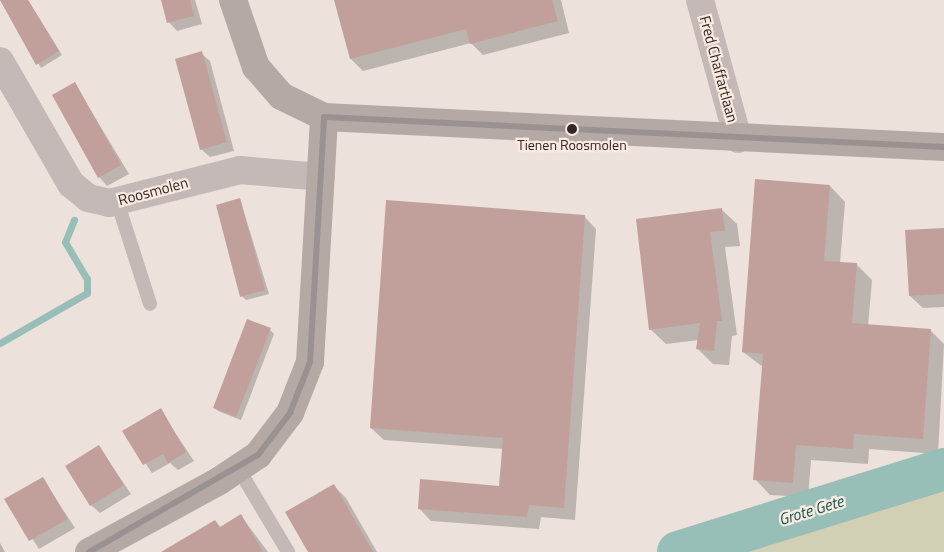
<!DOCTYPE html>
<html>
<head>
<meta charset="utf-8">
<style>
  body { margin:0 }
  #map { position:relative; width:944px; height:552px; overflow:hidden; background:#ece1db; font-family:"Titillium Web",sans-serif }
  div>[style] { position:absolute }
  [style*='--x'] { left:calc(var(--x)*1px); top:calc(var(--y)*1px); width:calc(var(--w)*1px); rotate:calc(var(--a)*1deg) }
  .green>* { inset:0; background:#d2d0b4 }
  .shadow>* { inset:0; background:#0003 }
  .stream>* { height:7px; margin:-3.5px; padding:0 3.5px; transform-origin:3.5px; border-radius:3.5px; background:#97bfb7 }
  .river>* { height:42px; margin:-21px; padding:0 21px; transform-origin:21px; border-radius:21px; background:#97bfb7 }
  .building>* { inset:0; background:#c1a09c }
  .lane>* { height:14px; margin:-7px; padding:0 7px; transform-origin:7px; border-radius:7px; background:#c4b9b6 }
  .street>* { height:28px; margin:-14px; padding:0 14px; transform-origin:14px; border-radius:14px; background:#c4b9b6 }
  .secondary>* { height:28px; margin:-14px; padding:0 14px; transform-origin:14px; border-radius:14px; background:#b5a9a5 }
  .bus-1>* { height:6px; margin:-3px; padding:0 3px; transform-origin:3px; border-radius:3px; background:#9a9292 }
  .dots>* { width:14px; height:14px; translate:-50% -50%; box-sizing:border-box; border:2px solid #faeae1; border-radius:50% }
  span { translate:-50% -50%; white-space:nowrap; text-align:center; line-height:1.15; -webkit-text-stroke:4.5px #faeae1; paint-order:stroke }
  .bus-label { font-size:14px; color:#342624 }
  .street-label { font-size:15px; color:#342624 }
  .water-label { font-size:16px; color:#17584f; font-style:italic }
</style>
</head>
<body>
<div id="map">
  <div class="green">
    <i style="clip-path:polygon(944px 469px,944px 552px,678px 552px,848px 497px)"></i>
  </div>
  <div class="shadow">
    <i style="clip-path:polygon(0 0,28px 0,62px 55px,41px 68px)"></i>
    <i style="clip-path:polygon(162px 0,195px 0,202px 24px,177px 31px,169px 22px)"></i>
    <i style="clip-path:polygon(335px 0,561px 0,569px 33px,483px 55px,471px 43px,363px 71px,351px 59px)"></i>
    <i style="clip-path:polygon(201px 53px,210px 61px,234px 151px,210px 157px,201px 149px)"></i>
    <i style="clip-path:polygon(75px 84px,129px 174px,107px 186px,99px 177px)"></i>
    <i style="clip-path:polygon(830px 186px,845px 202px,840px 263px,856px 264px,872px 280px,868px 326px,931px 331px,944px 344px,938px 454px,869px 449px,868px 464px,811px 460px,808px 497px,770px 495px,755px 479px,763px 367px,743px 352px)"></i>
    <i style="clip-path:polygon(240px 199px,269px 294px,246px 300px,242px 296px)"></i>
    <i style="clip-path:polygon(721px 209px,737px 224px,740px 246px,725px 247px,737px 335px,732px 336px,729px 365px,713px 364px,698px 349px,699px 340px,666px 344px,650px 329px)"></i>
    <i style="clip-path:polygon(584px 216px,596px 229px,575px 520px,541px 517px,539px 529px,431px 521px,419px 508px,500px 488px,503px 449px,384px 440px,371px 428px)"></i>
    <i style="clip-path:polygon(944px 229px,944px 307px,923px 308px,910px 296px)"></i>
    <i style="clip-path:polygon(270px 330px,274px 334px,241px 420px,218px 411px,214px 407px)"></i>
    <i style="clip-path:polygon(160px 410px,194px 461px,178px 470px,170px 463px,152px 473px,124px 431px)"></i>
    <i style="clip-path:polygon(99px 447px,131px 494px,100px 513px,91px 505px)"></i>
    <i style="clip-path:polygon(42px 478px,75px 528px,39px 549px,6px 499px)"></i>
    <i style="clip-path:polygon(333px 485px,346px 498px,377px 552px,309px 552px)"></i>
    <i style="clip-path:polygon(241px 516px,268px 552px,164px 552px,215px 522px,221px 528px)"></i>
    <i style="clip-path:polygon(0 543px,5px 552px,0 552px)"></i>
  </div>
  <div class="stream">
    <i style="--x:0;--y:343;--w:100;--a:-29.9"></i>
    <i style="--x:87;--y:293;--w:14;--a:-90"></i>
    <i style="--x:87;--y:279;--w:43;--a:-120.7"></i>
    <i style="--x:65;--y:242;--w:24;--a:-68"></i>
  </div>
  <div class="river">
    <i style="--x:678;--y:552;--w:279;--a:-17.3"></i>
  </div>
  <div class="building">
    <i style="clip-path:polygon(0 0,28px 0,59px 51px,36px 65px)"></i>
    <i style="clip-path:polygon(161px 0,190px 0,194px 16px,167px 23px)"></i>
    <i style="clip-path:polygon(334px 0,552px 0,558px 21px,470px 44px,466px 29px,350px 59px)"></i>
    <i style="clip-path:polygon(202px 51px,227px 142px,200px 150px,175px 59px)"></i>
    <i style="clip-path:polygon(75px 82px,121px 165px,98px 178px,52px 95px)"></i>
    <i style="clip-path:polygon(755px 179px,830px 185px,824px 261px,857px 263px,852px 323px,931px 329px,923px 439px,854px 434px,853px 449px,796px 445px,793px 483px,753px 480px,763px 354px,742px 352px)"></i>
    <i style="clip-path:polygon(240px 198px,265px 290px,240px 297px,216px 205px)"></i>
    <i style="clip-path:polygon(386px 200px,585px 215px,564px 508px,529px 505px,527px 517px,418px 509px,420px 479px,499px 486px,503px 438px,370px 428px)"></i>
    <i style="clip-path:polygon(722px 208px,725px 231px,710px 232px,722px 321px,717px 321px,714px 351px,696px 349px,700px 323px,649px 330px,636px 219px)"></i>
    <i style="clip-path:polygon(944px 228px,944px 294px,909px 296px,905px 230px)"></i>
    <i style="clip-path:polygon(247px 319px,271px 328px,236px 417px,213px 408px)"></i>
    <i style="clip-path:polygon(161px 408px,186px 452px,168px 463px,163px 454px,143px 465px,122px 431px)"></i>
    <i style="clip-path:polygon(99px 445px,124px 485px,90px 506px,65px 466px)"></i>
    <i style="clip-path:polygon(43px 477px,68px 519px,29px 541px,4px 499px)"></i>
    <i style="clip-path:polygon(334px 484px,373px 552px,308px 552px,285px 512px)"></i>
    <i style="clip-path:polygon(241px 514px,263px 552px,161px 552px,215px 520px,220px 527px)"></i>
  </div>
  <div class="lane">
    <i style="--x:117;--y:201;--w:108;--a:72.2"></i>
    <i style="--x:238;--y:468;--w:98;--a:59.2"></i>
  </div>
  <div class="street">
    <i style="--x:700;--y:0;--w:144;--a:74.7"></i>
    <i style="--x:0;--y:61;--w:142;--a:60"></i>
    <i style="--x:71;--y:184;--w:22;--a:39"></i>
    <i style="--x:88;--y:198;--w:22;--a:13"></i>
    <i style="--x:109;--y:203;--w:135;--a:-14.1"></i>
    <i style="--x:240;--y:170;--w:81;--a:4.9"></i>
  </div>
  <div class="secondary">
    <i style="--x:233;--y:0;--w:71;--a:71.1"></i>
    <i style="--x:256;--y:67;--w:38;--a:49"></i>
    <i style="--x:281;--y:96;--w:48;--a:26"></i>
    <i style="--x:324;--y:117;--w:621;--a:2.77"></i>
    <i style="--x:89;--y:552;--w:148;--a:-28.6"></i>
    <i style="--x:219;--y:481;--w:47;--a:-33.7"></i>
    <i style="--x:258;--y:455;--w:53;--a:-52.7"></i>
    <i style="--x:290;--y:413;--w:55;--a:-68.6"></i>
    <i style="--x:310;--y:362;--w:245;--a:-86.7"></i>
  </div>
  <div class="bus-1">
    <i style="--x:324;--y:117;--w:621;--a:2.77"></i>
    <i style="--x:89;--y:552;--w:195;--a:-29.9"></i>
    <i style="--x:258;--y:455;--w:53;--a:-52.7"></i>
    <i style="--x:290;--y:413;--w:55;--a:-68.6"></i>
    <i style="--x:310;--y:362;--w:245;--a:-86.7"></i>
  </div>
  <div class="dots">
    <i style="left:572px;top:129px;background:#342624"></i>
  </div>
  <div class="bus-label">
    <span style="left:572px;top:145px">Tienen Roosmolen</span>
  </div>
  <div class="street-label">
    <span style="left:719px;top:69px;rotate:75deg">Fred Chaffartlaan</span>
    <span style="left:153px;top:191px;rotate:-15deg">Roosmolen</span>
  </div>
  <div class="water-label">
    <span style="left:811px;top:510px;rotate:-17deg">Grote Gete</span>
  </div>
</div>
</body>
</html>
